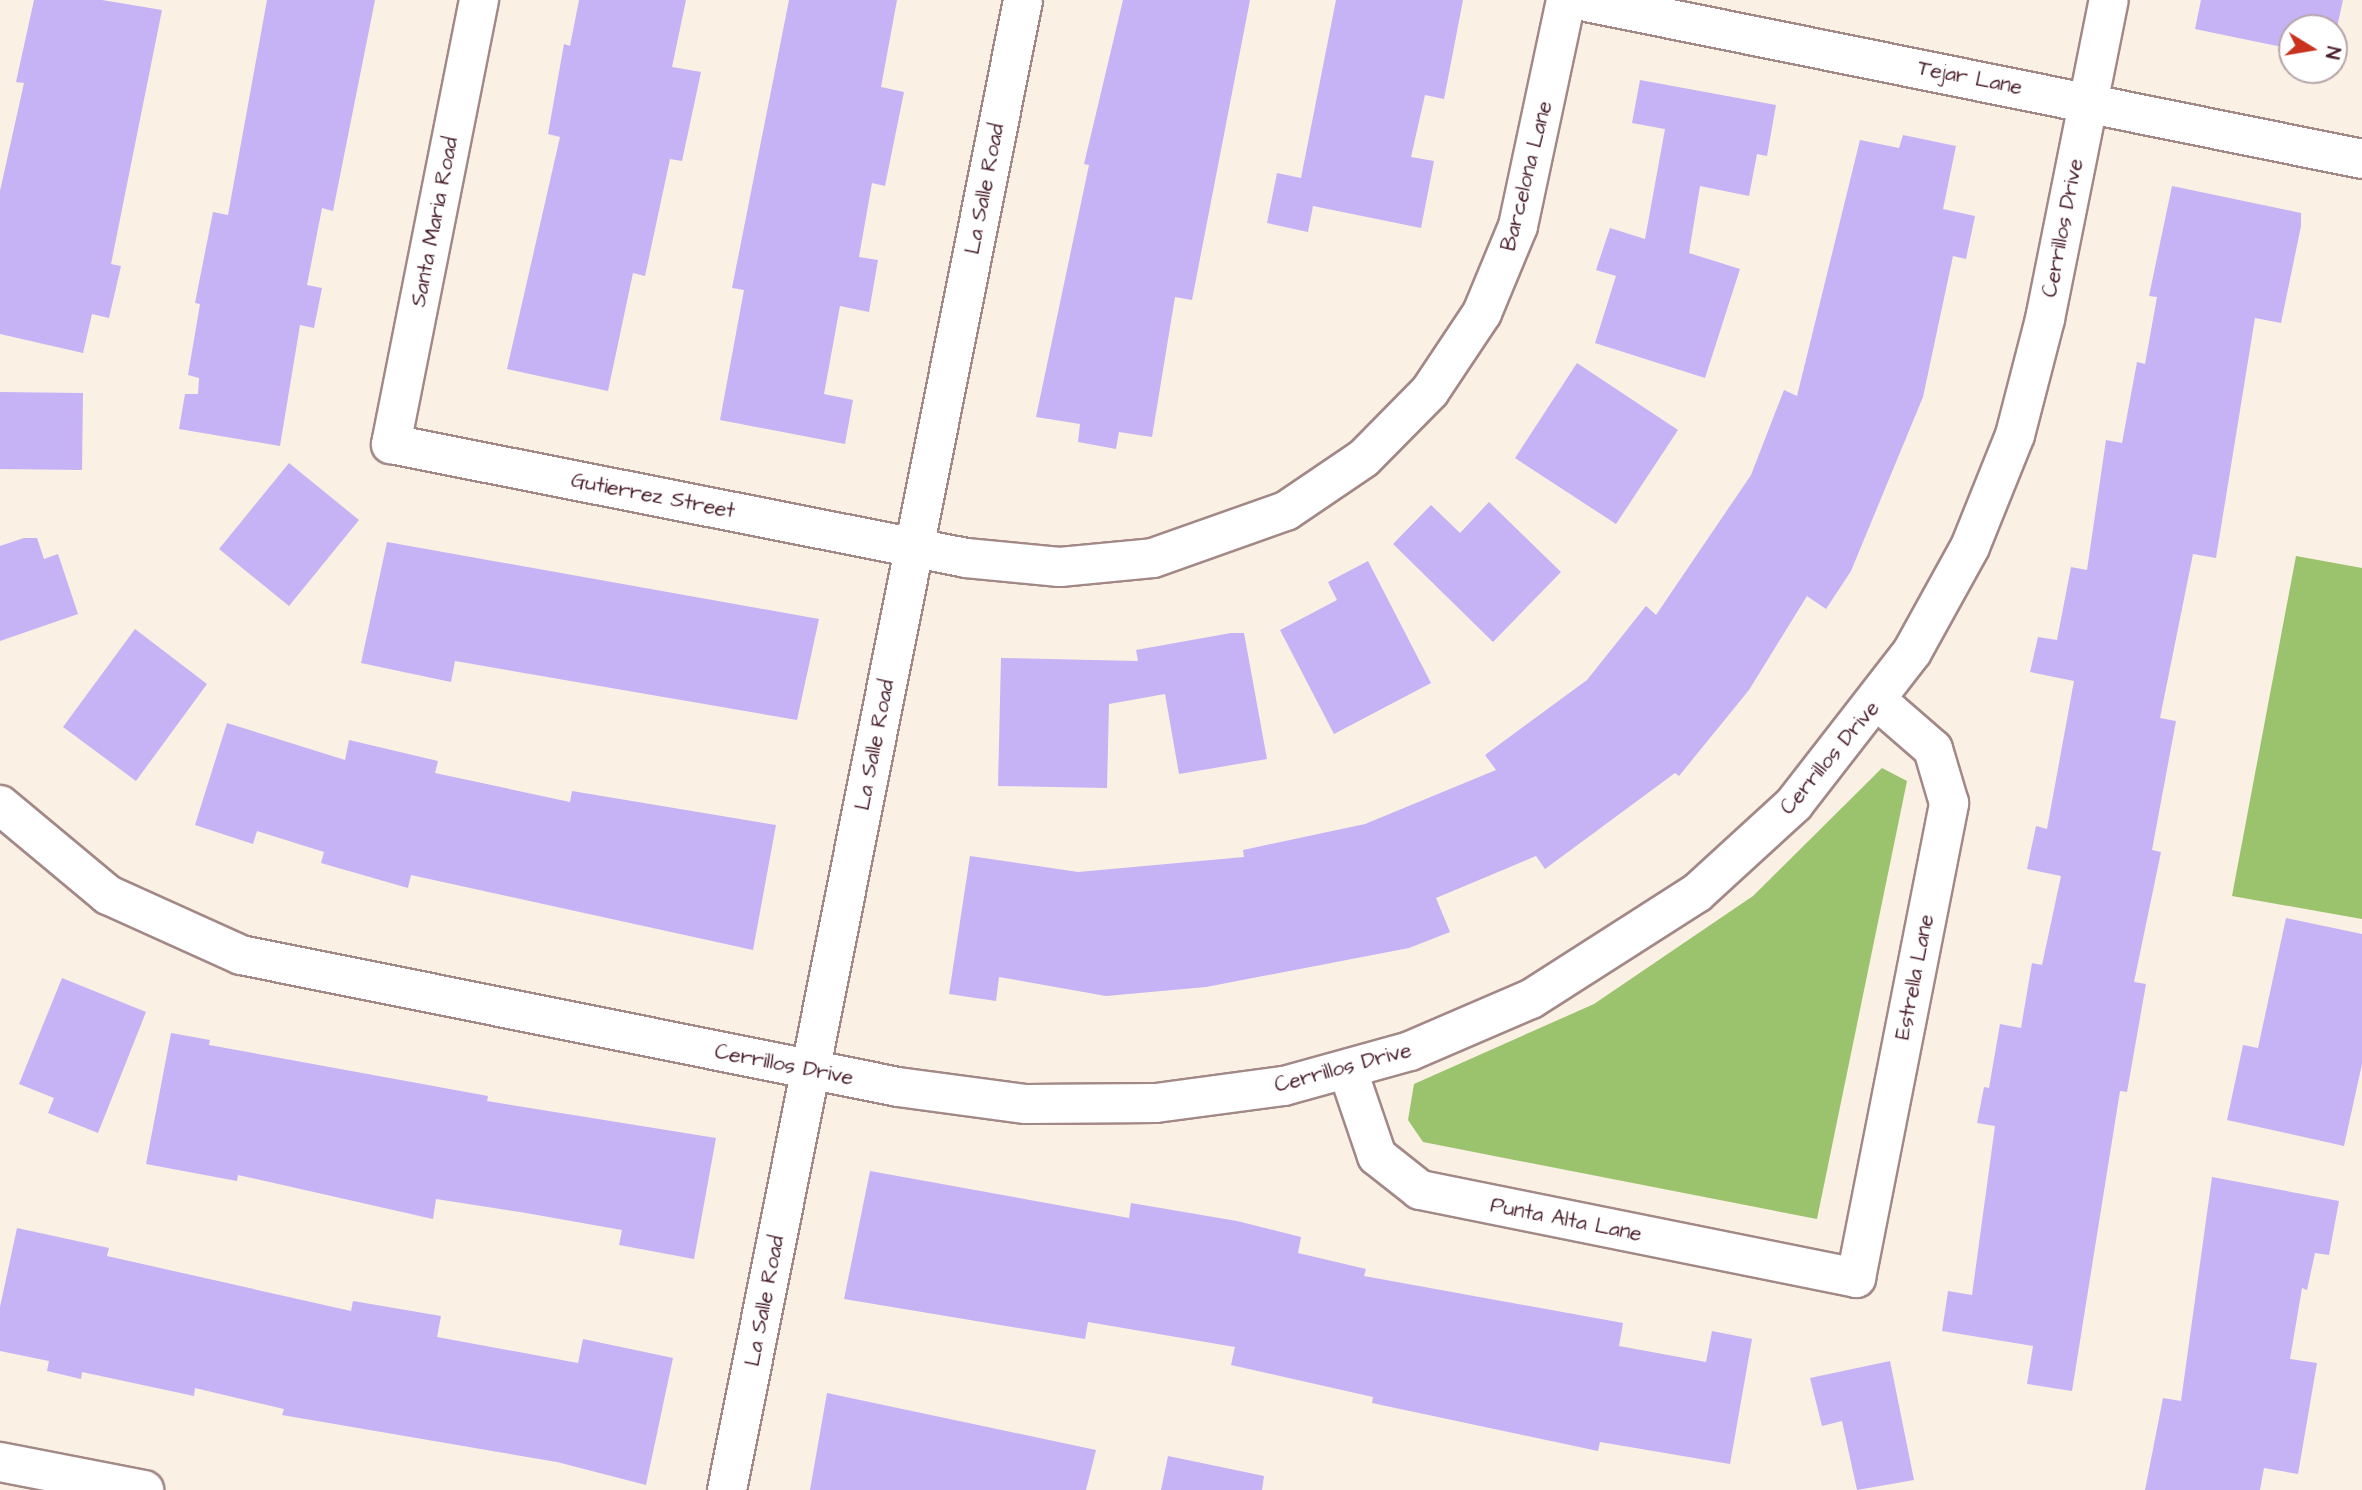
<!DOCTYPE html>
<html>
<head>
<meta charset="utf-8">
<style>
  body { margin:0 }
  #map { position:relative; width:2362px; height:1490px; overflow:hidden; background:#faf0e3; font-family:"Architects Daughter",sans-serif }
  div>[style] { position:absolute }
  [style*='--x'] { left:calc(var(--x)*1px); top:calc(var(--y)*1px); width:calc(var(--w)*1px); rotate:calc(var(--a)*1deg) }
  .green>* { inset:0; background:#9bc26d }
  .building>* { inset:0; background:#c6b3f5 }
  .roads { filter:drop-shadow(2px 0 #a28887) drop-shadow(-2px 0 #a28887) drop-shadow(0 2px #a28887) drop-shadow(0 -2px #a28887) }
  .minor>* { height:38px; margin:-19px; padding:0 19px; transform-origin:19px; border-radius:19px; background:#fff }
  span { translate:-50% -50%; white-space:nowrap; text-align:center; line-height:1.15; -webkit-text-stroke:7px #fff; paint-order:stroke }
  .street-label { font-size:21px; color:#4a1f2b }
  .north { position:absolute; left:2278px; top:14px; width:70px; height:70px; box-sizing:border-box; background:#fff; border:2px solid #b7a5aa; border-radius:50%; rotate:101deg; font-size:19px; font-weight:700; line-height:28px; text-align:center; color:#4a1f2b }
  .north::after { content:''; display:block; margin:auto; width:24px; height:32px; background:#c8321e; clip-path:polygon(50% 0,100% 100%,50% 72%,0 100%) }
</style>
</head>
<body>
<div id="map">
  <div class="green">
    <i style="clip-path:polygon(2296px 556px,2362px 568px,2362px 919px,2232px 896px)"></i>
    <i style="clip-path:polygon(1882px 768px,1907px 781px,1817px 1219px,1423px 1142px,1408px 1120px,1414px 1084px,1594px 1004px,1753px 896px)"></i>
  </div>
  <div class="building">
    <i style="clip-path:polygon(34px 0,102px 0,162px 10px,111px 264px,121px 266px,109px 318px,92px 314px,83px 353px,0 334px,0 191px,24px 83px,16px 82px)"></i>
    <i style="clip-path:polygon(267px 0,375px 0,333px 211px,322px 208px,307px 285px,322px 288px,314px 328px,300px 325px,280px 446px,179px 429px,185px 394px,198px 394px,199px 378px,188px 375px,200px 304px,195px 303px,213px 212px,228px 215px)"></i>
    <i style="clip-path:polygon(579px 0,686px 0,672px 67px,701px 72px,682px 161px,670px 159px,645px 276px,633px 273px,608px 391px,507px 369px,560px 137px,548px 134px,564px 44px,570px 46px)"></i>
    <i style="clip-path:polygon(789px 0,897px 0,881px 87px,904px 92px,885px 186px,872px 183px,859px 257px,878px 260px,869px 312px,840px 306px,824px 394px,853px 400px,845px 444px,720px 420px,744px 290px,732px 288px)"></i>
    <i style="clip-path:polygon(1123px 0,1250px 0,1192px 300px,1175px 297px,1152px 437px,1119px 432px,1116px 449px,1078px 442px,1080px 424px,1036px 417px,1089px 165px,1084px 164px)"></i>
    <i style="clip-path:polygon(1336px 0,1463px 0,1444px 99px,1425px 95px,1411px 157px,1434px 161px,1421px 228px,1313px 206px,1308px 232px,1267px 223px,1277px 173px,1301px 178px)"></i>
    <i style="clip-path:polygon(2201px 0,2343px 0,2334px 41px,2334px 28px,2292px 28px,2292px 49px,2195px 29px)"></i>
    <i style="clip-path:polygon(1640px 80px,1776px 105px,1767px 156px,1757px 154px,1749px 196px,1700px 186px,1689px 253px,1740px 269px,1705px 378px,1595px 343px,1616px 276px,1596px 270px,1610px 228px,1645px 239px,1665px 129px,1632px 123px)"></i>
    <i style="clip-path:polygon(1903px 135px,1956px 146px,1943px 209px,1975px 216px,1966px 259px,1953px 256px,1923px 397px,1851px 571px,1826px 609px,1807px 596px,1749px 690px,1679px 776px,1675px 773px,1545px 869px,1536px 856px,1436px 898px,1450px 932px,1409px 948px,1206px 987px,1106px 996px,999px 977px,996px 1001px,949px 994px,970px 856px,1078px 872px,1244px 857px,1243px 850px,1365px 824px,1496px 770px,1485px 755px,1587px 680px,1646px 606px,1656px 615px,1751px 475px,1784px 390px,1797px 396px,1860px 140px,1899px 148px)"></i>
    <i style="clip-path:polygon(2172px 186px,2301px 213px,2301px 226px,2281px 323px,2255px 318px,2216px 558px,2193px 554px,2160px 718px,2176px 721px,2152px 850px,2161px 852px,2134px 982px,2146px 984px,2127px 1092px,2120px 1091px,2072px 1391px,2027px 1384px,2033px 1346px,1942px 1331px,1948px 1291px,1972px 1295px,1995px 1126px,1977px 1123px,1984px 1087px,1989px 1088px,2000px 1024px,2021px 1028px,2032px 963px,2042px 965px,2061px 876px,2027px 869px,2036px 826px,2047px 829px,2074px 681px,2030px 672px,2038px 637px,2057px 640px,2071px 567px,2087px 570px,2106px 440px,2122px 443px,2137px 362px,2145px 364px,2157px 297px,2149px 296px)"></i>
    <i style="clip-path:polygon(1577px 363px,1678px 430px,1616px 524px,1515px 458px)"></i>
    <i style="clip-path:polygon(0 392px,83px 393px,82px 470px,0 469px)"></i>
    <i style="clip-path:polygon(289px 463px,359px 520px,289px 606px,219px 549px)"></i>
    <i style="clip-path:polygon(1489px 502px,1561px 572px,1493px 642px,1393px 544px,1431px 505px,1460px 533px)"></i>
    <i style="clip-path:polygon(24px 538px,37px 538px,44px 559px,58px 554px,78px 614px,0 641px,0 546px)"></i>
    <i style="clip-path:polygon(387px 542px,819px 619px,797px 720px,455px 661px,451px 682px,361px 663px)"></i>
    <i style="clip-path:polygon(1368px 561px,1431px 683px,1334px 734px,1280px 630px,1337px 600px,1328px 582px)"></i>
    <i style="clip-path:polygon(135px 629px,207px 684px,136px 781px,63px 727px)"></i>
    <i style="clip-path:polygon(1231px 633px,1244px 633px,1267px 759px,1179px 774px,1165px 694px,1109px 704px,1107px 788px,998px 786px,1001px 658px,1138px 661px,1136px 650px)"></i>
    <i style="clip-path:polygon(227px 723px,345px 760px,349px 740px,438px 761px,435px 773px,570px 802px,572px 791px,776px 825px,753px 950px,411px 875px,408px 888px,321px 863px,324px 852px,257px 831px,253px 844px,195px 825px)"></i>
    <i style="clip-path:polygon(2286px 918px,2362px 934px,2362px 1064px,2344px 1146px,2227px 1120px,2243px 1045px,2258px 1048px)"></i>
    <i style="clip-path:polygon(62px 978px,146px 1012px,98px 1133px,48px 1113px,54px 1098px,19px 1084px)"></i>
    <i style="clip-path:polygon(171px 1033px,210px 1040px,209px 1045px,488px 1096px,487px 1101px,716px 1138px,694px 1259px,619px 1245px,622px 1230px,520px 1212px,436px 1199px,433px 1219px,238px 1175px,237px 1181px,146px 1164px)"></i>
    <i style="clip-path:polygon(870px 1171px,1129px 1218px,1131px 1203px,1237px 1221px,1301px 1237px,1298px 1253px,1366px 1269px,1364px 1276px,1623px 1323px,1619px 1346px,1706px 1362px,1712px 1331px,1752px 1339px,1730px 1464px,1600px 1442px,1598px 1451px,1372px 1403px,1373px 1397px,1231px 1365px,1235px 1347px,1088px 1322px,1085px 1339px,844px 1299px)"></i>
    <i style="clip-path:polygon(2212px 1177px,2339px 1201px,2329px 1255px,2315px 1253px,2307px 1290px,2302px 1288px,2290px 1359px,2317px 1363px,2298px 1474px,2264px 1468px,2260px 1490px,2145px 1490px,2163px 1398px,2181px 1401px)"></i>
    <i style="clip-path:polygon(17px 1228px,109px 1248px,107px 1256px,351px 1311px,353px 1301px,441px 1316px,437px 1337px,578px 1363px,583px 1339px,673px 1358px,646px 1485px,557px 1462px,282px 1415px,284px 1409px,195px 1388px,194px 1396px,82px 1372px,81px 1379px,47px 1371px,49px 1361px,0 1351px,0 1307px)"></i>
    <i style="clip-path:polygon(1890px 1361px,1914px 1480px,1857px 1490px,1842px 1421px,1822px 1426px,1810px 1378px)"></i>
    <i style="clip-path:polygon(827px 1393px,1096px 1450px,1086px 1490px,810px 1490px)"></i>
    <i style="clip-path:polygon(1168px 1456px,1264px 1476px,1262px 1490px,1161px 1490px)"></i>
  </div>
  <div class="roads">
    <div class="minor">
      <i style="--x:479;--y:0;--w:453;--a:101.2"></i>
      <i style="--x:391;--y:444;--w:586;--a:11.21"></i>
      <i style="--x:966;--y:558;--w:94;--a:5.5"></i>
      <i style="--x:1060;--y:567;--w:93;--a:-5.5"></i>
      <i style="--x:1153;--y:558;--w:141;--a:-19.5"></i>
      <i style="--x:1286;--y:511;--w:94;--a:-34.2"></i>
      <i style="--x:1364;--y:458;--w:94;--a:-45.4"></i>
      <i style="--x:1430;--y:391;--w:94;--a:-56.3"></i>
      <i style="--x:1482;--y:313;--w:94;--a:-67.5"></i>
      <i style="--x:1518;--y:226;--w:231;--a:-78"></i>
      <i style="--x:1577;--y:0;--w:801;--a:11.45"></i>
      <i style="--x:0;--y:805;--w:141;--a:39.8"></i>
      <i style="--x:108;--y:895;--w:146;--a:24.3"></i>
      <i style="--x:241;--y:955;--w:670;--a:11.36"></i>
      <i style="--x:898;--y:1087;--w:129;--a:7.6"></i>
      <i style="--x:1026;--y:1104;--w:130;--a:-0.4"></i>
      <i style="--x:1156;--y:1103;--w:129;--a:-7.6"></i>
      <i style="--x:1284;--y:1086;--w:131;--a:-15.5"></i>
      <i style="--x:1410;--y:1051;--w:132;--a:-23.3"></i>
      <i style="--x:1531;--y:999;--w:197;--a:-32.6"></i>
      <i style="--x:1697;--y:893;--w:132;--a:-42.5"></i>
      <i style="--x:1794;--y:804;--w:192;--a:-52.2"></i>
      <i style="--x:1912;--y:652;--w:120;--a:-61.1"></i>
      <i style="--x:1970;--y:547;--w:121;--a:-68.1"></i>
      <i style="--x:2015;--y:435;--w:120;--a:-75.5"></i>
      <i style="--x:2045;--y:319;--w:325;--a:-78.7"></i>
      <i style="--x:1348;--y:1071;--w:90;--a:71.2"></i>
      <i style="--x:1377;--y:1156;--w:55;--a:38.3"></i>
      <i style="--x:1420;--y:1190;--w:445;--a:11.4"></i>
      <i style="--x:1856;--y:1278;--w:484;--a:-78.9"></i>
      <i style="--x:1949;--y:803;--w:56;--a:-106.5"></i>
      <i style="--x:1933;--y:749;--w:72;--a:-139"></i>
      <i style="--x:0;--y:1462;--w:147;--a:11"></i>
      <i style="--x:727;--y:1490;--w:1519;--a:-78.76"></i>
    </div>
  </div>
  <div class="street-label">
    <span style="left:1970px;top:78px;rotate:11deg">Tejar Lane</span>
    <span style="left:1527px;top:176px;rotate:-76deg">Barcelona Lane</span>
    <span style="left:985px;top:189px;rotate:-79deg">La Salle Road</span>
    <span style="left:435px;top:222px;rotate:-79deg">Santa Maria Road</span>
    <span style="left:2063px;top:228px;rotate:-79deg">Cerrillos Drive</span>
    <span style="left:653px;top:496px;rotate:11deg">Gutierrez Street</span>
    <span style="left:875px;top:745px;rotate:-79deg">La Salle Road</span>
    <span style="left:1830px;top:758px;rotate:-50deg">Cerrillos Drive</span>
    <span style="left:1915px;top:977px;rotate:-79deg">Estrella Lane</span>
    <span style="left:784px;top:1065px;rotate:11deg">Cerrillos Drive</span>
    <span style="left:1343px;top:1068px;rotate:-15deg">Cerrillos Drive</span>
    <span style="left:1566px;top:1220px;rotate:11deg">Punta Alta Lane</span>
    <span style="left:765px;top:1301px;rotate:-79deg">La Salle Road</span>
  </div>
  <div class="north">N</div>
</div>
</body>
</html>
